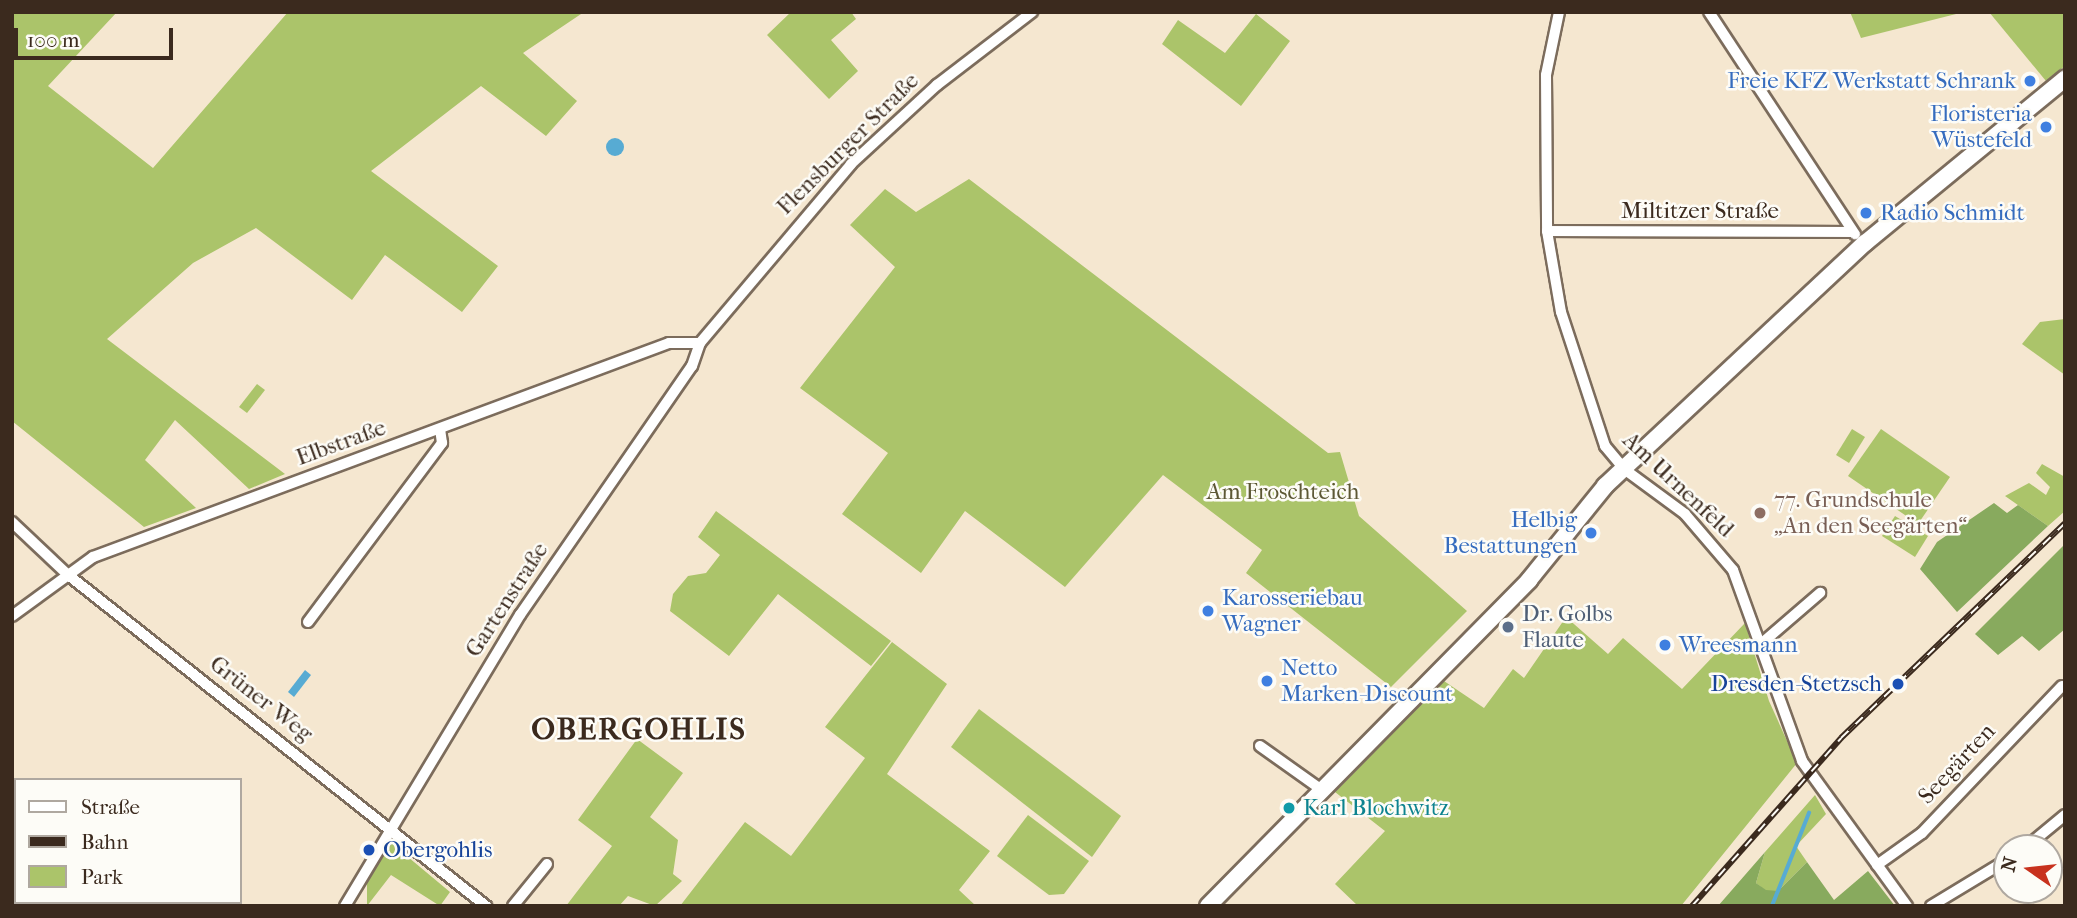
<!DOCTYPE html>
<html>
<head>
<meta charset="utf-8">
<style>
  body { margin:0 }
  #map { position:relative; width:2077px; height:918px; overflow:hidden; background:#f5e7d0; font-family:"IM FELL French Canon",serif }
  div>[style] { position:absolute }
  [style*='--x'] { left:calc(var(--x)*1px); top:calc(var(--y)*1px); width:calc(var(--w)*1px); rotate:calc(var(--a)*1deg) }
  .green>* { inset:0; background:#abc46a }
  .forest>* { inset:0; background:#88aa5e }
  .water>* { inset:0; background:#57abd3 }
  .round { border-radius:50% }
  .stream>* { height:3.5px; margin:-1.75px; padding:0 1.75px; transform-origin:1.75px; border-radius:1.75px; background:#57abd3 }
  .roads { filter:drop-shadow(2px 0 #7c6c5c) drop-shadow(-2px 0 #7c6c5c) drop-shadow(0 2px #7c6c5c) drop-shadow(0 -2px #7c6c5c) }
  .minor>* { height:10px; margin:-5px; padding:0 5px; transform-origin:5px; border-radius:5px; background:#fff }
  .primary>* { height:16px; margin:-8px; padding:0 8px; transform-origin:8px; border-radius:8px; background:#fff }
  .rail>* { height:6px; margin-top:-3px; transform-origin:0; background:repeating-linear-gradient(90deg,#fdfcf7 0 10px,#3b2a1e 0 20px); box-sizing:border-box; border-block:2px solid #3b2a1e }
  .dots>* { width:19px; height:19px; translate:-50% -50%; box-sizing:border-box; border:4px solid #fdfcf7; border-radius:50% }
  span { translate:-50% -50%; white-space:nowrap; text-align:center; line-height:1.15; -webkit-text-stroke:5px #fdfcf7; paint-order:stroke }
  .shop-label { font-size:23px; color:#366cbe }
  .right { translate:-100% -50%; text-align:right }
  .left { translate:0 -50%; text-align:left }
  .street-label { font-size:23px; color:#3b2a1e }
  .park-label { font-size:23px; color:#5d5835 }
  .education-label { font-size:23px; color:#785e54 }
  .service-label { font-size:23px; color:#4e5e75 }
  .transit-label { font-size:23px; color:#164399 }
  .culture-label { font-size:23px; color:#0d838f }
  .district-label { font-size:30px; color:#3b2a1e; font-weight:700; letter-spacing:2px }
  .frame { position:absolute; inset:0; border:14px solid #3b2a1e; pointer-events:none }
  .legend { position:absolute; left:14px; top:778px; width:228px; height:126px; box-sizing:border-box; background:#fdfcf7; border:2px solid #afa8a0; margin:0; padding:9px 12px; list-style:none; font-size:21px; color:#3b2a1e }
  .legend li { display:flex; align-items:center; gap:14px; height:35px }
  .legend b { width:35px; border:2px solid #afa8a0 }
  .north { position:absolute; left:1993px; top:834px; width:70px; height:70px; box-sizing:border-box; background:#fdfcf7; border:2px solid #afa8a0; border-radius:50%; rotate:284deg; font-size:19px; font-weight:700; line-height:28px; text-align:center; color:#3b2a1e }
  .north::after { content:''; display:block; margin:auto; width:24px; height:32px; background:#c8321e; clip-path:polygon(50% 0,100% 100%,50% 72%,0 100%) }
  .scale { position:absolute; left:14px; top:28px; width:159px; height:32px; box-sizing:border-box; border:4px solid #3b2a1e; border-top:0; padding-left:9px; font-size:21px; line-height:24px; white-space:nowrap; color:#3b2a1e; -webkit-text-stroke:5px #fdfcf7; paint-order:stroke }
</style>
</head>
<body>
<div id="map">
  <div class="green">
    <i style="clip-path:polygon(12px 12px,117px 12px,48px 86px,153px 168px,288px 12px,584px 12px,523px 53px,577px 101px,546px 136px,481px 86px,371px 171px,498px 266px,462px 312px,385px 255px,352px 300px,256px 228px,193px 263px,107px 339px,285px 474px,249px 489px,175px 420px,145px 460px,196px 508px,144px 527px,12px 421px)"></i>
    <i style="clip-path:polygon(791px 12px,851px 12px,856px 19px,831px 40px,858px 71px,829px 99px,767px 35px)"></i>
    <i style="clip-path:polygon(1850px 12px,1964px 12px,1861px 38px)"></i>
    <i style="clip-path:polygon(1989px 12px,2065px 12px,2065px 66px,2046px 81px)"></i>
    <i style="clip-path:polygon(1256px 14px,1290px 41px,1241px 106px,1162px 44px,1178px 20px,1225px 53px)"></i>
    <i style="clip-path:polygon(969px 179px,1328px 453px,1340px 452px,1359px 516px,1467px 611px,1391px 687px,1246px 573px,1262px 550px,1163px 475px,1065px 587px,965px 511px,921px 573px,842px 514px,888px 453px,800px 388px,895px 267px,850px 225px,885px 189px,916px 212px)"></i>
    <i style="clip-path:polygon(2065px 319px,2065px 375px,2022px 344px,2040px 322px)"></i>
    <i style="clip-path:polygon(257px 384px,265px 390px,247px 413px,239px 407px)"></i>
    <i style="clip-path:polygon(1852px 429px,1865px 437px,1849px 463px,1836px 455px)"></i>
    <i style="clip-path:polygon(1881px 429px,1950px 477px,1918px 524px,1848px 476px)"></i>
    <i style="clip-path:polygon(2042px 464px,2065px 477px,2065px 511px,2048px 526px,2005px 496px,2029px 483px,2046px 495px,2050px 487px,2036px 473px)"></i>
    <i style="clip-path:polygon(716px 511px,891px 641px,871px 666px,778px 594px,729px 656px,670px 611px,673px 594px,688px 576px,706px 573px,720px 555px,698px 537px)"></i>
    <i style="clip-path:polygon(1895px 516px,1928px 536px,1915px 557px,1882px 536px)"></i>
    <i style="clip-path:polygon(1566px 617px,1608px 654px,1623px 638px,1682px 689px,1745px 623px,1769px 701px,1797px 763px,1681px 906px,1358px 906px,1335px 884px,1385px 831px,1335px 792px,1444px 681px,1484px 708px,1513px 669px,1524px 678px)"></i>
    <i style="clip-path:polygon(892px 642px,947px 684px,887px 774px,990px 851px,959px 890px,976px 906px,680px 906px,745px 822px,791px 856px,865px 758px,825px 727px)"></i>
    <i style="clip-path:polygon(979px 709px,1121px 816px,1092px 857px,951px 747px)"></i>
    <i style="clip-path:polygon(637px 739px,683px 773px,650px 817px,678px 840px,673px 874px,682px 881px,655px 906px,628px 896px,619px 906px,566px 906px,612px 846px,578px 820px)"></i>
    <i style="clip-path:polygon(1815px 795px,1826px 814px,1796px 846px,1807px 862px,1778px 891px,1766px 891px,1756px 883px,1765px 852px)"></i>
    <i style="clip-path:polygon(1028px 815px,1089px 861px,1064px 894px,1049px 895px,997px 856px)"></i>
    <i style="clip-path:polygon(390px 842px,450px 892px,440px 906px,391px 875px,367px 906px,367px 879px)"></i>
  </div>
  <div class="forest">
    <i style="clip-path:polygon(1994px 503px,2007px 513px,2018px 505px,2048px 526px,1957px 612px,1920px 569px,1937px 542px)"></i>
    <i style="clip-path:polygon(2065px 544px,2065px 629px,2039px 651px,2022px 636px,1998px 655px,1975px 634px)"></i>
    <i style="clip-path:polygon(1765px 852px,1756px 883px,1766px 890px,1778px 891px,1807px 862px,1834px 900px,1868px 871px,1895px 906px,1718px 906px)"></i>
  </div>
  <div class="water">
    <i class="round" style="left:606px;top:138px;width:18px;height:18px"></i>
    <i style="clip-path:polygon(305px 670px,311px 675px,294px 697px,288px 692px)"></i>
  </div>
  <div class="stream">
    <i style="--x:1772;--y:906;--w:100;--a:-68.3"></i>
  </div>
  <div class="roads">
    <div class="minor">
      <i style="--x:1559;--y:12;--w:64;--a:101.7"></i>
      <i style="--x:1546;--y:75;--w:156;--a:89.6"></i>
      <i style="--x:1547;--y:231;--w:82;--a:80.2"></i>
      <i style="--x:1561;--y:312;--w:141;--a:71.8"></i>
      <i style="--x:1605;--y:446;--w:30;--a:50"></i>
      <i style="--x:1624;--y:469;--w:76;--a:36.4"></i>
      <i style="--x:1685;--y:514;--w:74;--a:49.4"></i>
      <i style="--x:1733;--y:570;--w:203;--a:70.1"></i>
      <i style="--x:1802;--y:761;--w:179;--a:54.1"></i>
      <i style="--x:1709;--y:12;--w:266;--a:56.7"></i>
      <i style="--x:1547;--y:231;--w:305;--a:0.2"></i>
      <i style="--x:12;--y:522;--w:76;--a:43.4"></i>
      <i style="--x:67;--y:574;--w:535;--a:38.39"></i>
      <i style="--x:12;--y:616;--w:100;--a:-36.1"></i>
      <i style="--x:93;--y:557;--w:614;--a:-20.38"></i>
      <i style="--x:669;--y:343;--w:31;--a:0"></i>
      <i style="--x:308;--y:622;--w:224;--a:-53.2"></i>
      <i style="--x:442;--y:443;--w:14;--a:-98"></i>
      <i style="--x:1762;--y:643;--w:77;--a:-40.8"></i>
      <i style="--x:1260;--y:746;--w:76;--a:35.4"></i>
      <i style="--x:2025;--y:848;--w:52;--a:-39.5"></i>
      <i style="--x:1877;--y:865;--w:55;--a:-35.4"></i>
      <i style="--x:1922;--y:833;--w:203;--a:-46.4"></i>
      <i style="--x:345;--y:906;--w:340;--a:-59"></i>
      <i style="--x:520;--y:615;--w:303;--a:-55.4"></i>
      <i style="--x:692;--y:366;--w:24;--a:-71"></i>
      <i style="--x:700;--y:343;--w:234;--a:-49.8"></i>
      <i style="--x:851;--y:164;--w:117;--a:-42.6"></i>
      <i style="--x:937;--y:85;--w:120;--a:-37.5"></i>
      <i style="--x:513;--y:906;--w:54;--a:-51"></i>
      <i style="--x:1931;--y:906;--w:89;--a:-31.2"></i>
    </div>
    <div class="primary">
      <i style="--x:1208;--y:906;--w:458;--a:-45.4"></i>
      <i style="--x:1529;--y:580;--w:121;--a:-51"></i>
      <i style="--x:1605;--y:486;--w:356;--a:-43.1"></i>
      <i style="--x:1865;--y:243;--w:259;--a:-39.4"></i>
    </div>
  </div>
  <div class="rail">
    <i style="--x:1692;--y:906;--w:225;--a:-48.4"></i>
    <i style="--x:1841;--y:738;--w:310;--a:-43.8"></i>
  </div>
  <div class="dots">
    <i style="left:2030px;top:81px;background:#3f7fe0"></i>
    <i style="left:2046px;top:127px;background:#3f7fe0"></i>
    <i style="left:1866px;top:213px;background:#3f7fe0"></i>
    <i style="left:1760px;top:513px;background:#8d6e63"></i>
    <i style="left:1591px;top:533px;background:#3f7fe0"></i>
    <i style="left:1208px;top:611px;background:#3f7fe0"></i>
    <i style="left:1508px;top:627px;background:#5c6f8a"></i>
    <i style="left:1665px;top:645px;background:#3f7fe0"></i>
    <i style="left:1267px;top:681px;background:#3f7fe0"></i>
    <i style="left:1898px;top:684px;background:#1a4fb4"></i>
    <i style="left:1289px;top:808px;background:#0f9aa8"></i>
    <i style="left:369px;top:850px;background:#1a4fb4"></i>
  </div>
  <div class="shop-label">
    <span class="right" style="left:2016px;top:81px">Freie KFZ Werkstatt Schrank</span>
    <span class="right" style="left:2032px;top:127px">Floristeria<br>Wüstefeld</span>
    <span class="left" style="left:1880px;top:213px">Radio Schmidt</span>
    <span class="right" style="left:1577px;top:533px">Helbig<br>Bestattungen</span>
    <span class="left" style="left:1222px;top:611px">Karosseriebau<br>Wagner</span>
    <span class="left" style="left:1679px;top:645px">Wreesmann</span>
    <span class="left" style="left:1281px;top:681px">Netto<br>Marken-Discount</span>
  </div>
  <div class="street-label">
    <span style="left:848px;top:144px;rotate:-45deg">Flensburger Straße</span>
    <span style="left:1700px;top:211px">Miltitzer Straße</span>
    <span style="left:341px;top:443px;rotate:-20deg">Elbstraße</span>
    <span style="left:1678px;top:485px;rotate:43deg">Am Urnenfeld</span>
    <span style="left:507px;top:600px;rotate:-57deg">Gartenstraße</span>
    <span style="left:261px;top:699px;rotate:38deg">Grüner Weg</span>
    <span style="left:1957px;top:764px;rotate:-47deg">Seegärten</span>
  </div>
  <div class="park-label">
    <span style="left:1283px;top:492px">Am Froschteich</span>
  </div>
  <div class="education-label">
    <span class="left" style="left:1774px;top:513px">77. Grundschule<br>„An den Seegärten“</span>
  </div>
  <div class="service-label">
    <span class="left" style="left:1522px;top:627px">Dr. Golbs<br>Flaute</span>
  </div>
  <div class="transit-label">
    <span class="right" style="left:1882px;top:684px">Dresden-Stetzsch</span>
    <span class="left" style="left:383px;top:850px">Obergohlis</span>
  </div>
  <div class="culture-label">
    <span class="left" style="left:1303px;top:808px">Karl Blochwitz</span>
  </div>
  <div class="district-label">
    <span style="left:639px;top:730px">OBERGOHLIS</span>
  </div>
  <div class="frame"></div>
  <ul class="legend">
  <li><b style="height:9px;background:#fff"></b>Straße</li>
  <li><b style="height:9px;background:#3b2a1e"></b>Bahn</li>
  <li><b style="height:19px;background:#abc46a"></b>Park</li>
  </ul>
  <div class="north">N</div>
  <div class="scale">100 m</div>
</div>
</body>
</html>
